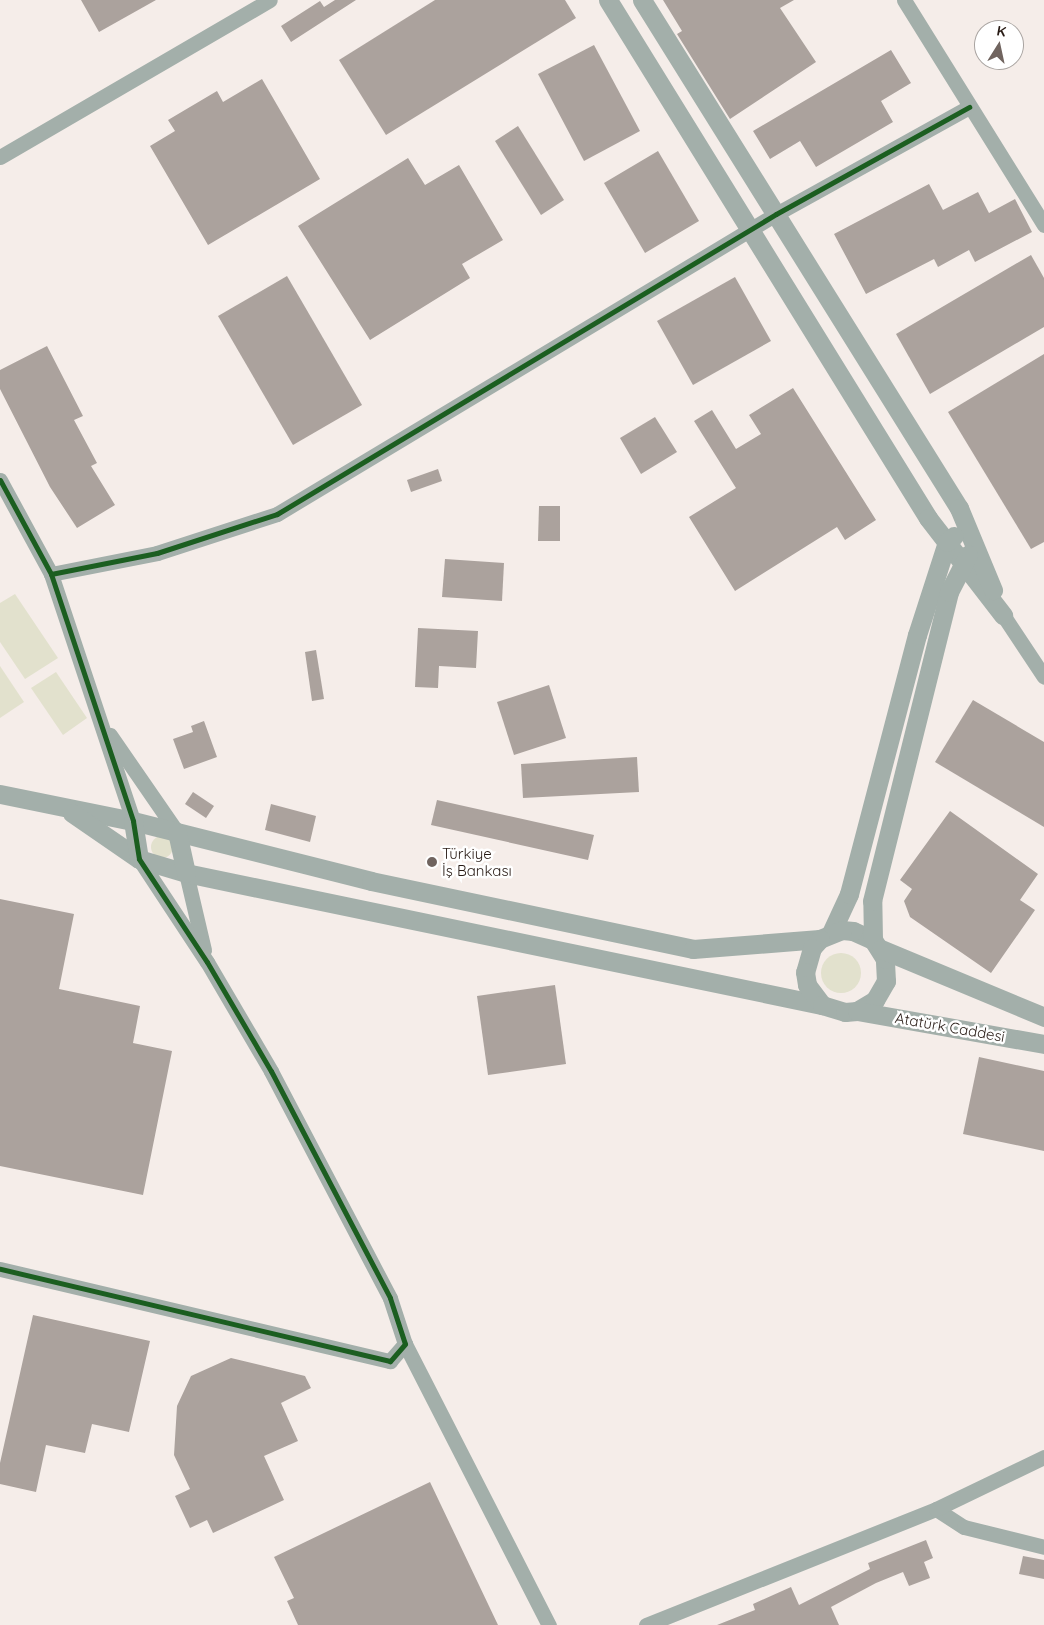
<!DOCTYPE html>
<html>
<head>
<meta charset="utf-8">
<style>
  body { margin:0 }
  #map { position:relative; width:1044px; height:1625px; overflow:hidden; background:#f5ede9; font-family:Quicksand,sans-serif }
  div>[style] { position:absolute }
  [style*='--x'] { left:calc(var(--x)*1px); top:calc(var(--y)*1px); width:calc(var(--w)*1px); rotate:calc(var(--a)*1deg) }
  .green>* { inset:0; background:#e2e1cd }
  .round { border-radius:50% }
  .building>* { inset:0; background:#aba29d }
  .minor>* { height:15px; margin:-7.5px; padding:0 7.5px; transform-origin:7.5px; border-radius:7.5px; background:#a3afaa }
  .tertiary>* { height:19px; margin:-9.5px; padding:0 9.5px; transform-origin:9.5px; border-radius:9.5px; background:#a3afaa }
  .cycleway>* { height:5px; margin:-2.5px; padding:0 2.5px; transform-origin:2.5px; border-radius:2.5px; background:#1b5e20 }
  .dots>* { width:14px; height:14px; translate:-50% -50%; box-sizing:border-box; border:2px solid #fff; border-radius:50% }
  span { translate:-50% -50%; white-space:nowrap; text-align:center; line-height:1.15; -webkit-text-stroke:5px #fff; paint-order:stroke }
  .poi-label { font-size:15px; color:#281b15 }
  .left { translate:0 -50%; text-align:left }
  .street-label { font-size:15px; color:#281b15 }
  .north { position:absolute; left:974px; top:20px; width:50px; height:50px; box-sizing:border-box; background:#fff; border:1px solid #a9a4a1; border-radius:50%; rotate:10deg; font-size:14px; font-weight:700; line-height:20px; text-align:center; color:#281b15 }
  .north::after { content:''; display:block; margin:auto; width:18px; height:22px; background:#70645f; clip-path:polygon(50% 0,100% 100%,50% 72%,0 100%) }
</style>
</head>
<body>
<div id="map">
  <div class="green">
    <i style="clip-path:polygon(15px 594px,58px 658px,25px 679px,0 642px,0 603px)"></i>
    <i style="clip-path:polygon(0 666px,24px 702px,0 718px)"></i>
    <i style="clip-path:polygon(56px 672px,87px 718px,63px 735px,31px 688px)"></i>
    <i class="round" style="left:151px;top:836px;width:22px;height:22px"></i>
    <i class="round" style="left:821px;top:953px;width:40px;height:40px"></i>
  </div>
  <div class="building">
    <i style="clip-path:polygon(81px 0,156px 0,99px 32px)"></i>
    <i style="clip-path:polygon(335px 0,356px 0,291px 42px,281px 26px,320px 1px,324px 7px)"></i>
    <i style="clip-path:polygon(435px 0,565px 0,576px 18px,386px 135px,339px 60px)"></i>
    <i style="clip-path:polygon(663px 0,794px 0,780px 8px,816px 62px,730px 119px,677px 34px,682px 31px)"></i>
    <i style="clip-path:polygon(594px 45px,640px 131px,584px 161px,538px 74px)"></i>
    <i style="clip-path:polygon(891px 50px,911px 83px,881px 101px,893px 122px,816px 167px,800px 141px,770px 159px,753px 131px)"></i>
    <i style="clip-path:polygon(262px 79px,320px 179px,208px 245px,150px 146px,175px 131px,168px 120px,217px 91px,223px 102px)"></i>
    <i style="clip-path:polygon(518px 126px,564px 200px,541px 215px,495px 141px)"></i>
    <i style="clip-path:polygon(658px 151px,699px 221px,645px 253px,604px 183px)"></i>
    <i style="clip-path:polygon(408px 158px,425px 185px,459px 165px,503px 240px,462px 264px,470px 278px,370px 340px,298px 226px)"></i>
    <i style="clip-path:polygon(929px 184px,943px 210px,978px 192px,989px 213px,1015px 199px,1032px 232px,975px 262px,969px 250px,938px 267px,934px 259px,866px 294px,834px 234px)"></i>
    <i style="clip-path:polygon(1031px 255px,1044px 278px,1044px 327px,930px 394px,896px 334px)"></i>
    <i style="clip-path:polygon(287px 276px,362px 405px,293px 445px,218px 316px)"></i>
    <i style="clip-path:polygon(735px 277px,771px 341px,693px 385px,657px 321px)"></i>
    <i style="clip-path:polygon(47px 346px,83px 416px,74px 420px,97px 463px,91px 466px,115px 505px,77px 528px,50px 487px,0 389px,0 370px)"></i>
    <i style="clip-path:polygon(1044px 354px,1044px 542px,1031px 549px,948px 412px)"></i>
    <i style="clip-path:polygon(793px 388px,876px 520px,845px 540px,837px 527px,735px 591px,689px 517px,736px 488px,694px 421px,712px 410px,736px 449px,761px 434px,749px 415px)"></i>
    <i style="clip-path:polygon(655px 417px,677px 452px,641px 474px,620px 438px)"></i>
    <i style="clip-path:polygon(438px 469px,442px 481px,411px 492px,407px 480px)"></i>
    <i style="clip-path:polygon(539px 506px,560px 506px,560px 541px,538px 541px)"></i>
    <i style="clip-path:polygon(445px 559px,504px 563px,502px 601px,442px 597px)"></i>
    <i style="clip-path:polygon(418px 628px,478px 631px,476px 668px,439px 666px,438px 688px,415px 687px)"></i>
    <i style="clip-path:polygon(316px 650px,324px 699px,312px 701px,305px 652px)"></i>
    <i style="clip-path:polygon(549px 685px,566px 738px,514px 755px,497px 702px)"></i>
    <i style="clip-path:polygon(973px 700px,1044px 742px,1044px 827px,935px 762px)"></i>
    <i style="clip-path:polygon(204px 721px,217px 757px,184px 769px,173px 739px,193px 732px,191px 726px)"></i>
    <i style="clip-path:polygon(637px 757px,639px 792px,523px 798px,521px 764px)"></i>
    <i style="clip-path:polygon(193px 792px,214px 806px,206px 818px,185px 804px)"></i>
    <i style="clip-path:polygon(437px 800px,594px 835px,588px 860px,431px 825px)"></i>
    <i style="clip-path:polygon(271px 804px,316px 816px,310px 842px,265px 830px)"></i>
    <i style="clip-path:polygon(950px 811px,1038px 874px,1020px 900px,1035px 910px,991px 973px,910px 917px,904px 901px,912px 889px,900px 880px)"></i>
    <i style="clip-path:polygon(0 899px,74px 914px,59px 989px,140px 1006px,133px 1043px,172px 1051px,143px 1195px,0 1166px)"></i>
    <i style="clip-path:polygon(555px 985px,566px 1064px,488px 1075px,477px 996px)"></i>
    <i style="clip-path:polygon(979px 1057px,1044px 1071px,1044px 1151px,963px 1134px)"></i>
    <i style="clip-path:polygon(33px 1315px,150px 1341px,129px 1432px,92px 1424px,85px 1453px,46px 1445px,36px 1492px,0 1484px,0 1463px)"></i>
    <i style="clip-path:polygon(231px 1358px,305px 1376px,311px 1388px,281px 1403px,298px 1441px,264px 1456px,284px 1500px,213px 1533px,207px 1520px,190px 1528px,175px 1496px,190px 1489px,174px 1455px,177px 1406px,191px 1376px)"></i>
    <i style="clip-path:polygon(430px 1482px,498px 1625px,298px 1625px,287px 1601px,294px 1598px,274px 1557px)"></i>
    <i style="clip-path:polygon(926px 1540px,933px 1558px,924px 1562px,930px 1578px,909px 1586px,903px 1572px,876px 1583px,831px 1607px,839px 1625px,717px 1625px,755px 1610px,753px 1604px,791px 1587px,799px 1605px,870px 1569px,868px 1563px)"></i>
    <i style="clip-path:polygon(1023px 1556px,1044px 1560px,1044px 1579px,1019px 1574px)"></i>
  </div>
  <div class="minor">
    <i style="--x:904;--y:0;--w:265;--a:58.1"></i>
    <i style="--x:0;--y:157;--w:312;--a:-30.2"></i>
    <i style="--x:0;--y:480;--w:107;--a:61.5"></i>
    <i style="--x:51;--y:574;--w:260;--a:71.6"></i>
    <i style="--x:51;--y:574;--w:108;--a:-11.2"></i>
    <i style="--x:157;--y:553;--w:126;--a:-18"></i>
    <i style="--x:277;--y:514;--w:582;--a:-31.01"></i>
    <i style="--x:776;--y:214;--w:221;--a:-29"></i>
    <i style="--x:1003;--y:615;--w:74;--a:56.5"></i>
    <i style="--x:110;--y:735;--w:118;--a:55.4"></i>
    <i style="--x:186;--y:873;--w:79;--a:76.8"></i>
    <i style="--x:0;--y:1269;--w:401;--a:13.3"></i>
    <i style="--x:390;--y:1361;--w:23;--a:-49"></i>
    <i style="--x:405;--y:1344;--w:48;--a:-108.1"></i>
    <i style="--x:390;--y:1298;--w:256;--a:-117.7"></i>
    <i style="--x:271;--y:1071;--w:126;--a:-120.4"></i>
    <i style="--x:207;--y:962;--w:123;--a:-123.4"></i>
    <i style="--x:405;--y:1344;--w:316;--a:62.9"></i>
    <i style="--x:936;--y:1509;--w:33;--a:33"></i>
    <i style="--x:964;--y:1527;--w:82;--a:14"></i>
    <i style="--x:646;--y:1625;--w:312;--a:-21.8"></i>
    <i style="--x:936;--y:1509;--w:120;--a:-25.7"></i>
  </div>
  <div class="tertiary">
    <i style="--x:608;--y:0;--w:609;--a:58.29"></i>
    <i style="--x:928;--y:518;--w:123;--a:52.3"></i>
    <i style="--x:642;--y:0;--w:599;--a:58.04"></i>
    <i style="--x:959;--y:508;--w:89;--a:67.5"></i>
    <i style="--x:0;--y:794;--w:136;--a:11.5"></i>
    <i style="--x:133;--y:821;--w:245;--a:14.1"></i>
    <i style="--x:371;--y:881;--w:329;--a:11.9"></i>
    <i style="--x:693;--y:949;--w:127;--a:-4.5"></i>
    <i style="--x:72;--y:813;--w:81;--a:34.5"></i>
    <i style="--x:139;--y:859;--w:49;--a:16.6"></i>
    <i style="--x:186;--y:873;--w:650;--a:11.73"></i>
    <i style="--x:133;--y:821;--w:38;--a:81"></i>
    <i style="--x:177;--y:832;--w:42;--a:77.6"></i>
    <i style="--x:831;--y:933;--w:43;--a:-65.2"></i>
    <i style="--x:849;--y:894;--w:268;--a:-75.3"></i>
    <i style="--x:917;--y:635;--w:98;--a:-72.1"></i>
    <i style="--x:947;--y:542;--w:9;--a:-41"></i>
    <i style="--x:873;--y:940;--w:22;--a:-156"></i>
    <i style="--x:853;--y:931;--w:11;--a:-175"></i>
    <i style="--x:842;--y:930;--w:24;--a:158"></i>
    <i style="--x:820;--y:939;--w:12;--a:132"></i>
    <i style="--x:812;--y:948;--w:25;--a:106"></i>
    <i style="--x:805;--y:972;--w:13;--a:81"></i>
    <i style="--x:807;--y:985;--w:25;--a:53"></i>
    <i style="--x:822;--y:1005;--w:24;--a:17"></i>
    <i style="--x:845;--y:1012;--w:12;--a:-5"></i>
    <i style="--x:857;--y:1011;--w:21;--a:-31"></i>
    <i style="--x:875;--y:1000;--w:22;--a:-60"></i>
    <i style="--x:886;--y:981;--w:22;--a:-93"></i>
    <i style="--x:885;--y:959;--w:22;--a:-122"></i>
    <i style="--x:873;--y:940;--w:39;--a:-91"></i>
    <i style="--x:872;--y:901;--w:318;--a:-76"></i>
    <i style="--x:949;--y:592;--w:42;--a:-62.8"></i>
    <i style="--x:881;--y:949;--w:177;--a:22.6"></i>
    <i style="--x:857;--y:1011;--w:190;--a:10"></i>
  </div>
  <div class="cycleway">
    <i style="--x:0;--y:480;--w:107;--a:61.5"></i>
    <i style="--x:51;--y:574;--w:260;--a:71.6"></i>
    <i style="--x:133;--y:821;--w:38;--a:81"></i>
    <i style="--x:139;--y:859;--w:123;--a:56.6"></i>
    <i style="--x:207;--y:962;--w:126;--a:59.6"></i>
    <i style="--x:271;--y:1071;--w:256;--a:62.3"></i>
    <i style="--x:390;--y:1298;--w:48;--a:71.9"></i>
    <i style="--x:405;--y:1344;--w:23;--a:131"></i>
    <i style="--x:390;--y:1361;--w:401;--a:-166.7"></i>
    <i style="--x:51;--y:574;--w:108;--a:-11.2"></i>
    <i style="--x:157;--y:553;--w:126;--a:-18"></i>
    <i style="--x:277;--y:514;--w:582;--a:-31.01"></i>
    <i style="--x:776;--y:214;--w:221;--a:-29"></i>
  </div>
  <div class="dots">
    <i style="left:432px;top:862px;background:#70645f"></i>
  </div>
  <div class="poi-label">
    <span class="left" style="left:442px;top:862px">Türkiye<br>İş Bankası</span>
  </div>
  <div class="street-label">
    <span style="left:950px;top:1027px;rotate:10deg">Atatürk Caddesi</span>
  </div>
  <div class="north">K</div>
</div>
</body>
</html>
